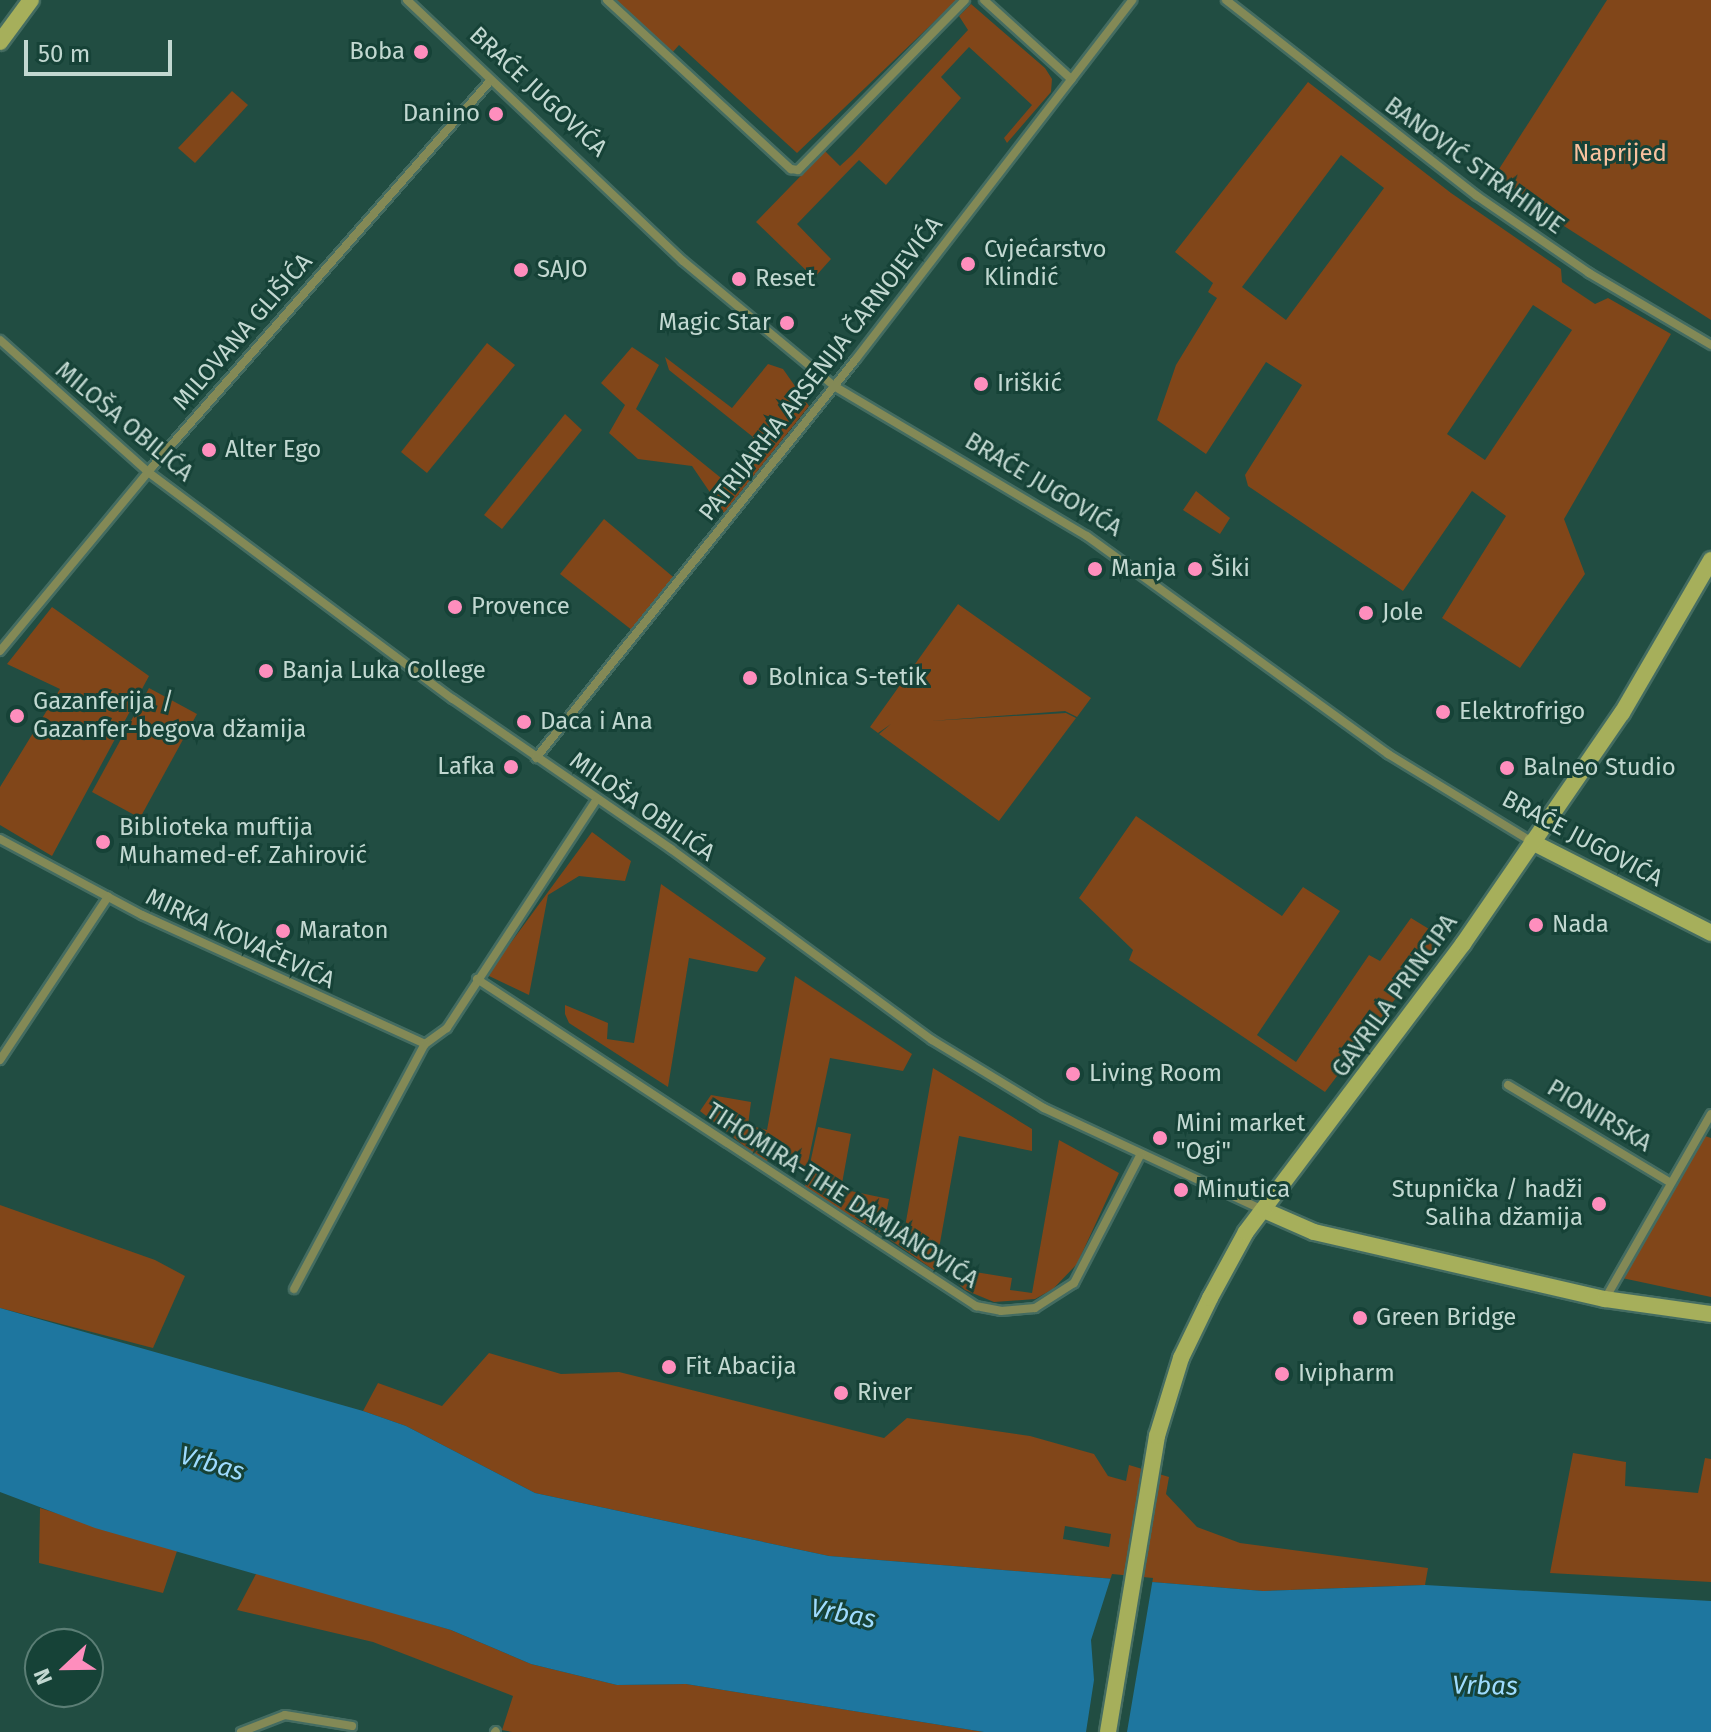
<!DOCTYPE html>
<html>
<head>
<meta charset="utf-8">
<style>
  body { margin:0 }
  #map { position:relative; width:1711px; height:1732px; overflow:hidden; background:#214d42; font-family:"Fira Sans",sans-serif }
  div>[style] { position:absolute }
  [style*='--x'] { left:calc(var(--x)*1px); top:calc(var(--y)*1px); width:calc(var(--w)*1px); rotate:calc(var(--a)*1deg) }
  .green>* { inset:0; background:#814619 }
  .water>* { inset:0; background:#1e769f }
  .pier>* { inset:0; background:#214d42 }
  .roads { filter:drop-shadow(2px 0 #446c61) drop-shadow(-2px 0 #446c61) drop-shadow(0 2px #446c61) drop-shadow(0 -2px #446c61) }
  .street>* { height:8px; margin:-4px; padding:0 4px; transform-origin:4px; border-radius:4px; background:#838956 }
  .secondary>* { height:16px; margin:-8px; padding:0 8px; transform-origin:8px; border-radius:8px; background:#a6af5b }
  .dots>* { width:22px; height:22px; translate:-50% -50%; box-sizing:border-box; border:4px solid #164237; border-radius:50% }
  span { translate:-50% -50%; white-space:nowrap; text-align:center; line-height:1.15; -webkit-text-stroke:6px #164237; paint-order:stroke }
  .poi-label { font-size:24px; color:#c2d8d1 }
  .right { translate:-100% -50%; text-align:right }
  .left { translate:0 -50%; text-align:left }
  .street-label { font-size:24px; color:#c2d8d1 }
  .park-label { font-size:24px; color:#f8c19e }
  .water-label { font-size:26px; color:#9edbfe; font-style:italic }
  .north { position:absolute; left:24px; top:1628px; width:80px; height:80px; box-sizing:border-box; background:#164237; border:2px solid #5b7e75; border-radius:50%; rotate:248deg; font-size:22px; font-weight:700; line-height:32px; text-align:center; color:#c2d8d1 }
  .north::after { content:''; display:block; margin:auto; width:28px; height:36px; background:#fe8ebd; clip-path:polygon(50% 0,100% 100%,50% 72%,0 100%) }
  .scale { position:absolute; left:24px; top:40px; width:148px; height:36px; box-sizing:border-box; border:4px solid #c2d8d1; border-top:0; padding-left:10px; font-size:24px; line-height:28px; white-space:nowrap; color:#c2d8d1; -webkit-text-stroke:6px #164237; paint-order:stroke }
</style>
</head>
<body>
<div id="map">
  <div class="green">
    <i style="clip-path:polygon(614px 0,957px 0,797px 153px,679px 45px,672px 53px)"></i>
    <i style="clip-path:polygon(1607px 0,1711px 0,1711px 320px,1492px 180px)"></i>
    <i style="clip-path:polygon(971px 4px,1045px 68px,1052px 79px,1051px 92px,1007px 143px,1004px 138px,1032px 105px,969px 47px,941px 77px,961px 98px,886px 185px,859px 160px,797px 224px,831px 259px,814px 278px,756px 222px,825px 151px,840px 166px,852px 155px,968px 30px,959px 16px)"></i>
    <i style="clip-path:polygon(evenodd,1308px 82px,1451px 193px,1561px 269px,1562px 282px,1595px 304px,1608px 298px,1671px 334px,1564px 519px,1585px 574px,1520px 668px,1442px 618px,1506px 516px,1472px 491px,1403px 591px,1248px 486px,1245px 475px,1302px 385px,1266px 362px,1206px 454px,1157px 420px,1176px 365px,1217px 298px,1208px 292px,1213px 283px,1175px 252px,1308px 82px,1341px 155px,1384px 188px,1286px 320px,1242px 287px,1341px 155px,1308px 82px,1533px 305px,1572px 330px,1485px 460px,1447px 434px,1533px 305px)"></i>
    <i style="clip-path:polygon(232px 91px,248px 105px,195px 163px,178px 148px)"></i>
    <i style="clip-path:polygon(487px 343px,515px 365px,427px 473px,401px 452px)"></i>
    <i style="clip-path:polygon(632px 347px,659px 365px,636px 409px,726px 482px,751px 450px,753px 437px,669px 370px,665px 357px,732px 408px,768px 364px,783px 369px,809px 406px,724px 513px,692px 466px,638px 459px,609px 433px,625px 405px,601px 383px)"></i>
    <i style="clip-path:polygon(565px 414px,582px 430px,502px 529px,484px 515px)"></i>
    <i style="clip-path:polygon(1196px 491px,1230px 518px,1220px 534px,1183px 510px)"></i>
    <i style="clip-path:polygon(604px 519px,678px 581px,637px 634px,560px 574px)"></i>
    <i style="clip-path:polygon(958px 604px,1091px 698px,1077px 717px,1065px 711px,930px 721px,1066px 713px,1076px 718px,999px 821px,879px 734px,891px 724px,878px 733px,870px 727px)"></i>
    <i style="clip-path:polygon(52px 607px,149px 676px,52px 856px,0 825px,0 787px,60px 689px,7px 664px)"></i>
    <i style="clip-path:polygon(149px 688px,197px 714px,140px 818px,92px 792px)"></i>
    <i style="clip-path:polygon(1136px 816px,1282px 916px,1303px 887px,1340px 911px,1257px 1035px,1296px 1062px,1369px 955px,1380px 961px,1411px 918px,1442px 937px,1325px 1092px,1129px 960px,1133px 950px,1079px 898px)"></i>
    <i style="clip-path:polygon(592px 832px,631px 861px,625px 881px,579px 876px,548px 895px,529px 995px,487px 975px)"></i>
    <i style="clip-path:polygon(661px 884px,766px 958px,757px 972px,689px 958px,668px 1087px,569px 1023px,565px 1014px,565px 1005px,608px 1023px,607px 1039px,634px 1043px)"></i>
    <i style="clip-path:polygon(795px 976px,912px 1054px,903px 1071px,830px 1058px,807px 1167px,770px 1155px,766px 1163px,700px 1111px,711px 1095px,751px 1102px,748px 1125px,767px 1130px)"></i>
    <i style="clip-path:polygon(933px 1068px,1032px 1129px,1032px 1151px,959px 1136px,935px 1271px,876px 1230px,804px 1191px,818px 1127px,851px 1134px,841px 1189px,889px 1199px,884px 1224px,905px 1227px)"></i>
    <i style="clip-path:polygon(1705px 1136px,1711px 1138px,1711px 1297px,1622px 1278px)"></i>
    <i style="clip-path:polygon(1059px 1140px,1119px 1173px,1077px 1264px,1053px 1289px,1035px 1299px,994px 1302px,965px 1290px,956px 1281px,969px 1271px,1012px 1278px,1010px 1290px,1032px 1293px)"></i>
    <i style="clip-path:polygon(0 1205px,155px 1260px,185px 1276px,153px 1348px,0 1308px)"></i>
    <i style="clip-path:polygon(evenodd,489px 1353px,561px 1374px,619px 1372px,884px 1438px,907px 1418px,1030px 1436px,1094px 1454px,1108px 1476px,1126px 1481px,1129px 1465px,1169px 1477px,1166px 1494px,1197px 1527px,1240px 1543px,1428px 1568px,1425px 1585px,1263px 1591px,829px 1556px,535px 1493px,406px 1426px,363px 1411px,378px 1383px,442px 1406px,489px 1353px,1065px 1526px,1111px 1534px,1109px 1547px,1063px 1539px,1065px 1526px)"></i>
    <i style="clip-path:polygon(1573px 1453px,1626px 1462px,1625px 1486px,1698px 1493px,1705px 1458px,1711px 1459px,1711px 1582px,1550px 1573px)"></i>
    <i style="clip-path:polygon(40px 1508px,177px 1551px,163px 1593px,39px 1563px)"></i>
    <i style="clip-path:polygon(257px 1572px,451px 1630px,531px 1664px,617px 1685px,686px 1684px,984px 1732px,512px 1732px,502px 1730px,513px 1696px,373px 1642px,237px 1610px)"></i>
  </div>
  <div class="water">
    <i style="clip-path:polygon(0 1308px,363px 1411px,406px 1426px,535px 1493px,829px 1556px,1263px 1591px,1425px 1585px,1711px 1601px,1711px 1732px,984px 1732px,686px 1684px,617px 1685px,531px 1664px,451px 1630px,95px 1528px,0 1492px)"></i>
  </div>
  <div class="pier">
    <i style="clip-path:polygon(1112px 1574px,1153px 1578px,1127px 1732px,1086px 1732px,1094px 1680px,1091px 1640px)"></i>
  </div>
  <div class="roads">
    <div class="street">
      <i style="--x:407;--y:0;--w:380;--a:43.4"></i>
      <i style="--x:683;--y:261;--w:196;--a:39.6"></i>
      <i style="--x:834;--y:386;--w:294;--a:30.7"></i>
      <i style="--x:1087;--y:536;--w:372;--a:35.9"></i>
      <i style="--x:1388;--y:754;--w:169;--a:31.4"></i>
      <i style="--x:607;--y:0;--w:250;--a:42.6"></i>
      <i style="--x:791;--y:169;--w:7;--a:8"></i>
      <i style="--x:798;--y:170;--w:238;--a:-45.5"></i>
      <i style="--x:984;--y:0;--w:118;--a:42.2"></i>
      <i style="--x:1226;--y:0;--w:318;--a:38"></i>
      <i style="--x:1477;--y:196;--w:136;--a:34.5"></i>
      <i style="--x:1589;--y:273;--w:142;--a:30.5"></i>
      <i style="--x:0;--y:340;--w:198;--a:41.7"></i>
      <i style="--x:148;--y:472;--w:380;--a:36.7"></i>
      <i style="--x:453;--y:699;--w:265;--a:34.5"></i>
      <i style="--x:671;--y:849;--w:323;--a:36.2"></i>
      <i style="--x:932;--y:1040;--w:131;--a:31.3"></i>
      <i style="--x:1044;--y:1108;--w:242;--a:25"></i>
      <i style="--x:0;--y:651;--w:240;--a:-50.4"></i>
      <i style="--x:153;--y:466;--w:512;--a:-48.8"></i>
      <i style="--x:536;--y:758;--w:511;--a:-51.27"></i>
      <i style="--x:856;--y:359;--w:453;--a:-52.4"></i>
      <i style="--x:0;--y:839;--w:161;--a:28.2"></i>
      <i style="--x:142;--y:915;--w:311;--a:24.5"></i>
      <i style="--x:425;--y:1044;--w:27;--a:-36"></i>
      <i style="--x:447;--y:1028;--w:274;--a:-56.8"></i>
      <i style="--x:477;--y:979;--w:597;--a:33.24"></i>
      <i style="--x:976;--y:1306;--w:25;--a:11"></i>
      <i style="--x:1001;--y:1311;--w:34;--a:-5"></i>
      <i style="--x:1035;--y:1308;--w:46;--a:-32.7"></i>
      <i style="--x:1074;--y:1283;--w:145;--a:-62.6"></i>
      <i style="--x:0;--y:1060;--w:196;--a:-56.5"></i>
      <i style="--x:1508;--y:1085;--w:187;--a:31"></i>
      <i style="--x:294;--y:1289;--w:278;--a:-61.9"></i>
      <i style="--x:1605;--y:1299;--w:213;--a:-60.2"></i>
      <i style="--x:241;--y:1732;--w:47;--a:-21.1"></i>
      <i style="--x:285;--y:1715;--w:68;--a:9.3"></i>
      <i style="--x:495;--y:1732;--w:1;--a:-45"></i>
    </div>
    <div class="secondary">
      <i style="--x:0;--y:42;--w:52;--a:-53.6"></i>
      <i style="--x:1532;--y:842;--w:201;--a:26.9"></i>
      <i style="--x:1266;--y:1211;--w:52;--a:23.6"></i>
      <i style="--x:1314;--y:1232;--w:299;--a:13"></i>
      <i style="--x:1605;--y:1299;--w:107;--a:8.1"></i>
      <i style="--x:1108;--y:1732;--w:300;--a:-80.6"></i>
      <i style="--x:1157;--y:1436;--w:82;--a:-72.9"></i>
      <i style="--x:1181;--y:1358;--w:67;--a:-64.2"></i>
      <i style="--x:1210;--y:1298;--w:75;--a:-61.4"></i>
      <i style="--x:1246;--y:1232;--w:361;--a:-53"></i>
      <i style="--x:1463;--y:944;--w:280;--a:-55.5"></i>
      <i style="--x:1622;--y:713;--w:177;--a:-59.8"></i>
    </div>
  </div>
  <div class="dots">
    <i style="left:421px;top:52px;background:#fe8ebd"></i>
    <i style="left:496px;top:114px;background:#fe8ebd"></i>
    <i style="left:968px;top:264px;background:#fe8ebd"></i>
    <i style="left:521px;top:270px;background:#fe8ebd"></i>
    <i style="left:739px;top:279px;background:#fe8ebd"></i>
    <i style="left:787px;top:323px;background:#fe8ebd"></i>
    <i style="left:981px;top:384px;background:#fe8ebd"></i>
    <i style="left:209px;top:450px;background:#fe8ebd"></i>
    <i style="left:1095px;top:569px;background:#fe8ebd"></i>
    <i style="left:1195px;top:569px;background:#fe8ebd"></i>
    <i style="left:455px;top:607px;background:#fe8ebd"></i>
    <i style="left:1366px;top:613px;background:#fe8ebd"></i>
    <i style="left:266px;top:671px;background:#fe8ebd"></i>
    <i style="left:750px;top:678px;background:#fe8ebd"></i>
    <i style="left:1443px;top:712px;background:#fe8ebd"></i>
    <i style="left:17px;top:716px;background:#fe8ebd"></i>
    <i style="left:524px;top:722px;background:#fe8ebd"></i>
    <i style="left:511px;top:767px;background:#fe8ebd"></i>
    <i style="left:1507px;top:768px;background:#fe8ebd"></i>
    <i style="left:103px;top:842px;background:#fe8ebd"></i>
    <i style="left:1536px;top:925px;background:#fe8ebd"></i>
    <i style="left:283px;top:931px;background:#fe8ebd"></i>
    <i style="left:1073px;top:1074px;background:#fe8ebd"></i>
    <i style="left:1160px;top:1138px;background:#fe8ebd"></i>
    <i style="left:1181px;top:1190px;background:#fe8ebd"></i>
    <i style="left:1599px;top:1204px;background:#fe8ebd"></i>
    <i style="left:1360px;top:1318px;background:#fe8ebd"></i>
    <i style="left:669px;top:1367px;background:#fe8ebd"></i>
    <i style="left:1282px;top:1374px;background:#fe8ebd"></i>
    <i style="left:841px;top:1393px;background:#fe8ebd"></i>
  </div>
  <div class="poi-label">
    <span class="right" style="left:405px;top:52px">Boba</span>
    <span class="right" style="left:480px;top:114px">Danino</span>
    <span class="left" style="left:984px;top:264px">Cvjećarstvo<br>Klindić</span>
    <span class="left" style="left:537px;top:270px">SAJO</span>
    <span class="left" style="left:755px;top:279px">Reset</span>
    <span class="right" style="left:771px;top:323px">Magic Star</span>
    <span class="left" style="left:997px;top:384px">Iriškić</span>
    <span class="left" style="left:225px;top:450px">Alter Ego</span>
    <span class="left" style="left:1111px;top:569px">Manja</span>
    <span class="left" style="left:1211px;top:569px">Šiki</span>
    <span class="left" style="left:471px;top:607px">Provence</span>
    <span class="left" style="left:1382px;top:613px">Jole</span>
    <span class="left" style="left:282px;top:671px">Banja Luka College</span>
    <span class="left" style="left:768px;top:678px">Bolnica S-tetik</span>
    <span class="left" style="left:33px;top:716px">Gazanferija /<br>Gazanfer-begova džamija</span>
    <span class="left" style="left:1459px;top:712px">Elektrofrigo</span>
    <span class="left" style="left:540px;top:722px">Daca i Ana</span>
    <span class="right" style="left:495px;top:767px">Lafka</span>
    <span class="left" style="left:1523px;top:768px">Balneo Studio</span>
    <span class="left" style="left:119px;top:842px">Biblioteka muftija<br>Muhamed-ef. Zahirović</span>
    <span class="left" style="left:1552px;top:925px">Nada</span>
    <span class="left" style="left:299px;top:931px">Maraton</span>
    <span class="left" style="left:1089px;top:1074px">Living Room</span>
    <span class="left" style="left:1176px;top:1138px">Mini market<br>"Ogi"</span>
    <span class="left" style="left:1197px;top:1190px">Minutica</span>
    <span class="right" style="left:1583px;top:1204px">Stupnička / hadži<br>Saliha džamija</span>
    <span class="left" style="left:1376px;top:1318px">Green Bridge</span>
    <span class="left" style="left:685px;top:1367px">Fit Abacija</span>
    <span class="left" style="left:1298px;top:1374px">Ivipharm</span>
    <span class="left" style="left:857px;top:1393px">River</span>
  </div>
  <div class="street-label">
    <span style="left:538px;top:92px;rotate:43deg">BRAĆE JUGOVIĆA</span>
    <span style="left:1474px;top:166px;rotate:36deg">BANOVIĆ STRAHINJE</span>
    <span style="left:243px;top:332px;rotate:-49deg">MILOVANA GLIŠIĆA</span>
    <span style="left:821px;top:369px;rotate:-52deg">PATRIJARHA ARSENIJA ČARNOJEVIĆA</span>
    <span style="left:124px;top:422px;rotate:40deg">MILOŠA OBILIĆA</span>
    <span style="left:1043px;top:485px;rotate:31deg">BRAĆE JUGOVIĆA</span>
    <span style="left:642px;top:807px;rotate:35deg">MILOŠA OBILIĆA</span>
    <span style="left:1582px;top:839px;rotate:28deg">BRAĆE JUGOVIĆA</span>
    <span style="left:240px;top:939px;rotate:25deg">MIRKA KOVAČEVIĆA</span>
    <span style="left:1395px;top:996px;rotate:-54deg">GAVRILA PRINCIPA</span>
    <span style="left:1599px;top:1116px;rotate:31deg">PIONIRSKA</span>
    <span style="left:842px;top:1196px;rotate:33deg">TIHOMIRA-TIHE DAMJANOVIĆA</span>
  </div>
  <div class="park-label">
    <span style="left:1620px;top:154px">Naprijed</span>
  </div>
  <div class="water-label">
    <span style="left:212px;top:1464px;rotate:16deg">Vrbas</span>
    <span style="left:843px;top:1614px;rotate:11deg">Vrbas</span>
    <span style="left:1485px;top:1686px;rotate:1deg">Vrbas</span>
  </div>
  <div class="north">N</div>
  <div class="scale">50 m</div>
</div>
</body>
</html>
